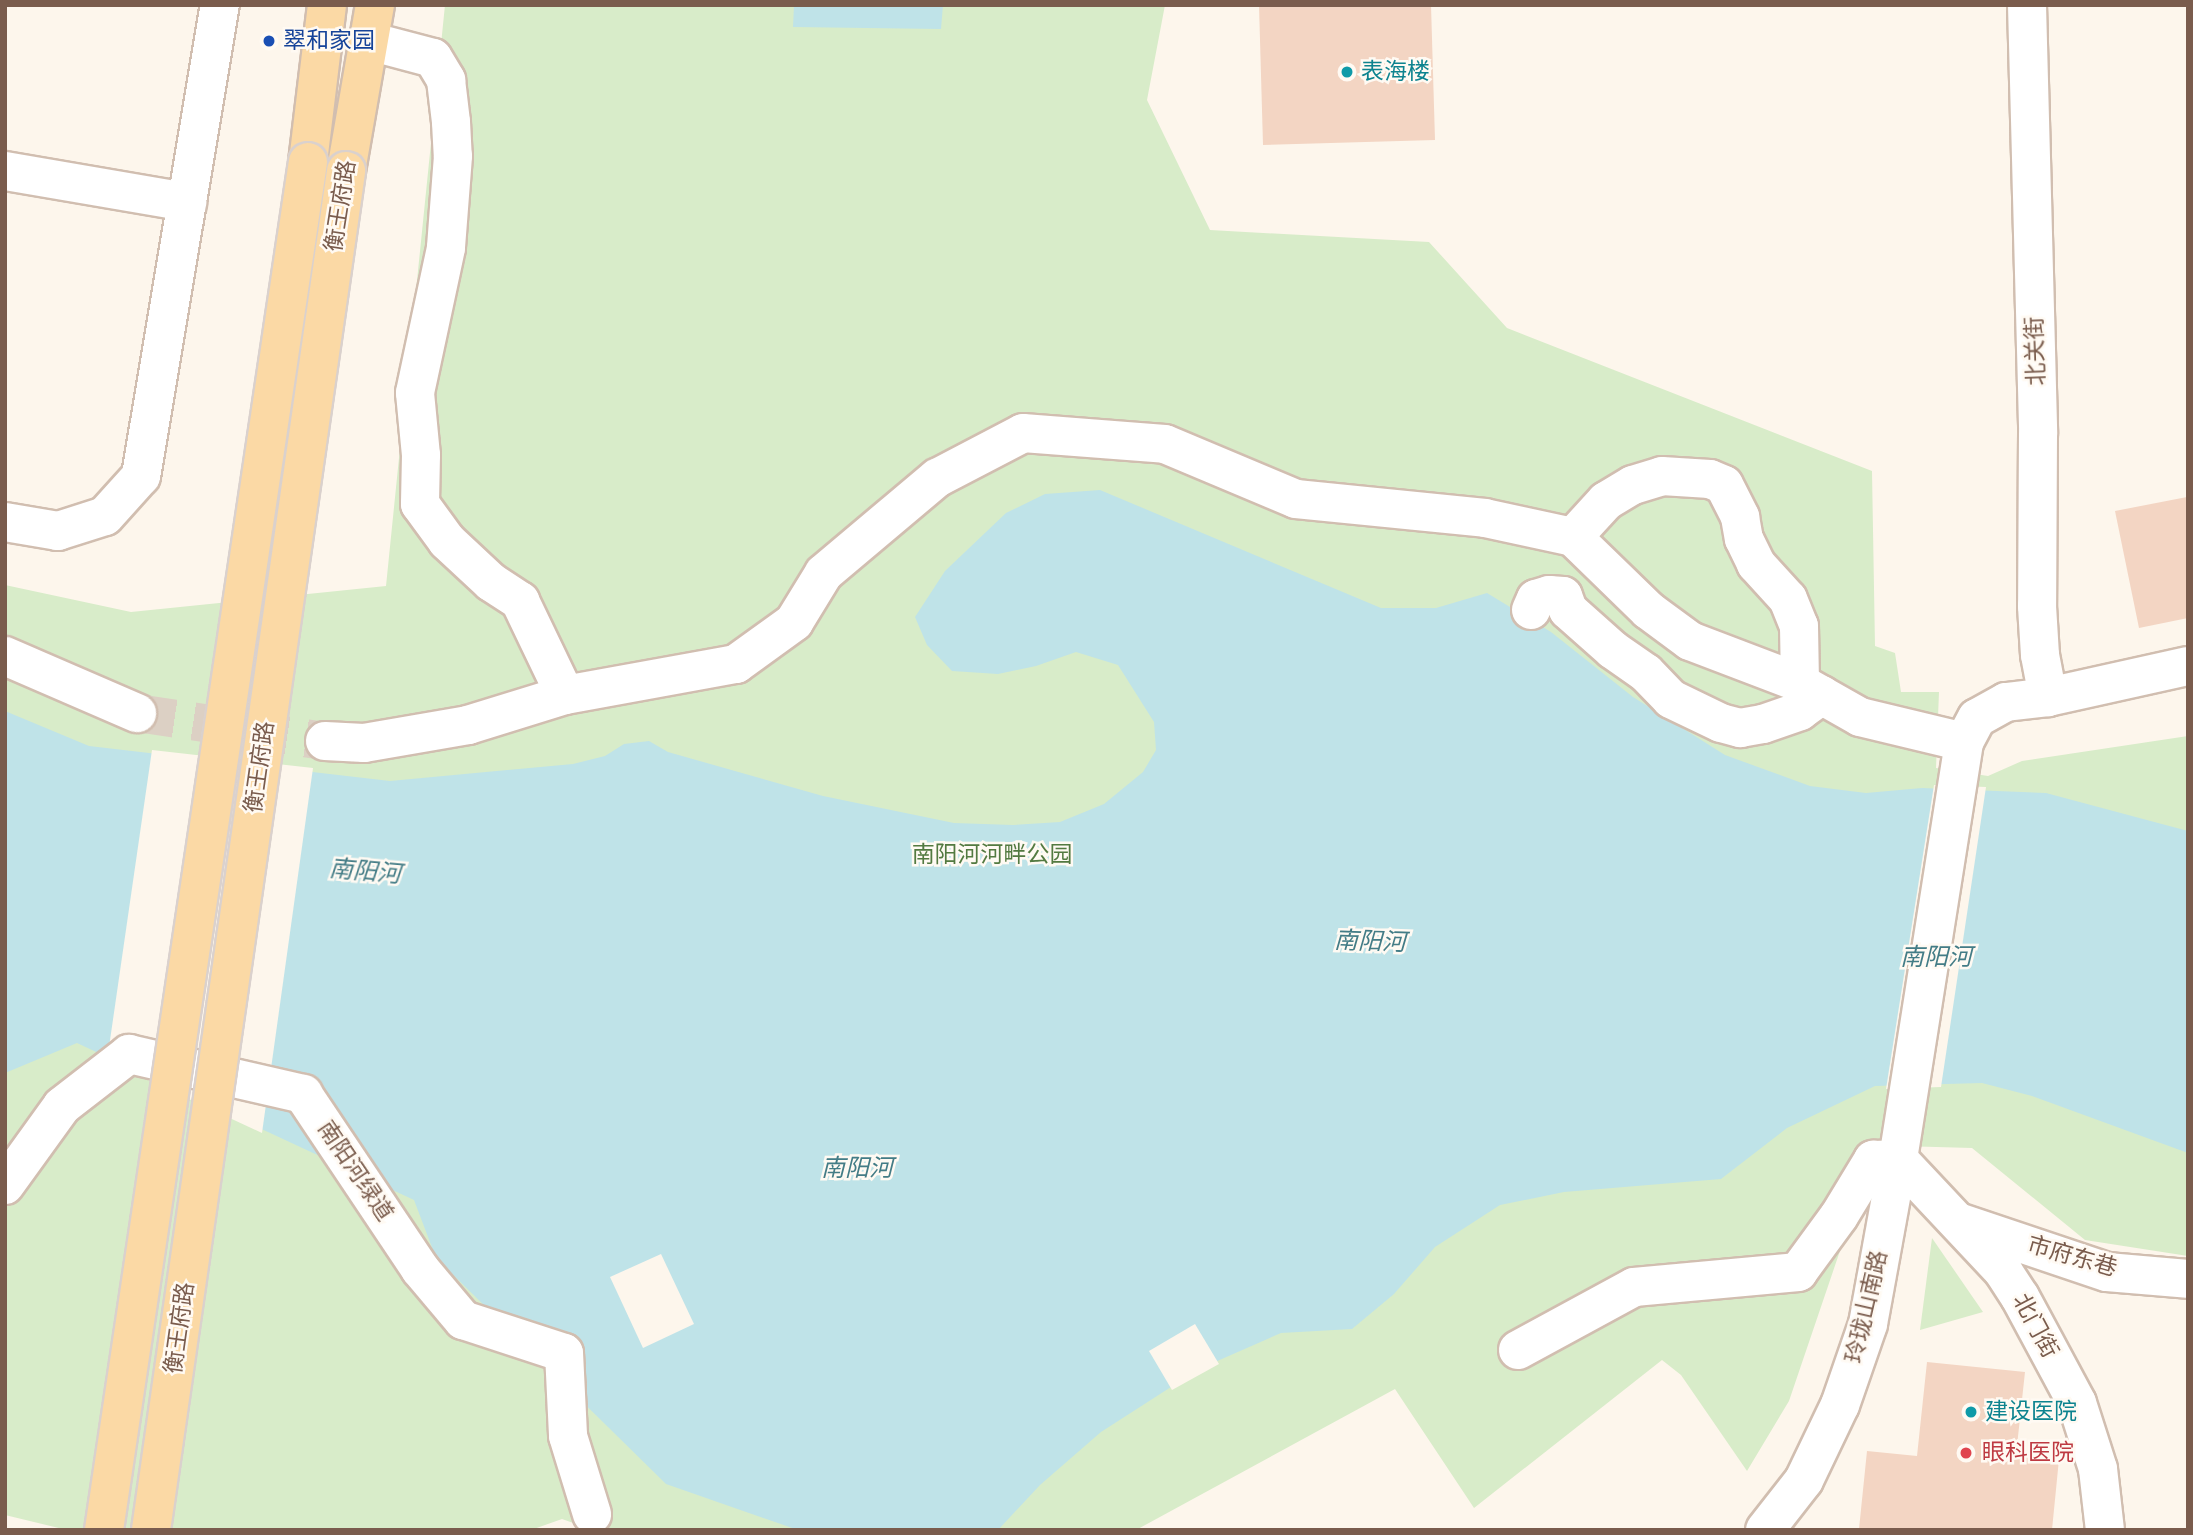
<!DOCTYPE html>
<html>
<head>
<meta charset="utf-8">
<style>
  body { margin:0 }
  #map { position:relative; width:2193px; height:1535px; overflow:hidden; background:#fdf6ec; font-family:Karla,"Noto Sans SC",sans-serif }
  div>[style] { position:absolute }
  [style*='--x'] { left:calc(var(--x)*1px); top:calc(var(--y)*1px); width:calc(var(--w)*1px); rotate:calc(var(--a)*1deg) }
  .green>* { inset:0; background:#d8ecc9 }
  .water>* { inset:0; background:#bfe3e8 }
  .pier>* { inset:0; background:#fdf6ec }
  .building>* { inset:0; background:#f3d5c3 }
  .minor-tunnel>* { height:38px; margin-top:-19px; transform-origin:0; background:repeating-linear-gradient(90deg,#dcd0c4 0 38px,transparent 0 57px) }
  .roads { filter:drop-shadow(2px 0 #d1beb0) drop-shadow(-2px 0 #d1beb0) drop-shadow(0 2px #d1beb0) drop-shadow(0 -2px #d1beb0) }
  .minor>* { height:38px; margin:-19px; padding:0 19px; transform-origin:19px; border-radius:19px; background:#fff }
  .major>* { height:38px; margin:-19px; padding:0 19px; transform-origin:19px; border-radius:19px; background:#fbd9a5 }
  .bridges { filter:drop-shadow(2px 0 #dad1cd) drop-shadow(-2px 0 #dad1cd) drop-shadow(0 2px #dad1cd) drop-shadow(0 -2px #dad1cd) }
  .major-bridge>* { height:38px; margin:-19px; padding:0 19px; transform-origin:19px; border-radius:19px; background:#fbd9a5 }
  .dots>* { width:19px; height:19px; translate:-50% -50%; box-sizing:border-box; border:4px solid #fffaf3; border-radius:50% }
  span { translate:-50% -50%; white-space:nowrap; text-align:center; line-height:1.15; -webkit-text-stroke:5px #fffaf3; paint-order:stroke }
  .transit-label { font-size:23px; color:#164399 }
  .left { translate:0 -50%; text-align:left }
  .culture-label { font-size:23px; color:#0d838f }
  .street-label { font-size:23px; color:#7a5c4d }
  .park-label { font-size:23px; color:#537a41 }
  .health-label { font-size:23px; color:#be3a42 }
  .water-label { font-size:24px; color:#437c86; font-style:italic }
  .frame { position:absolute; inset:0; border:7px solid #7a5c4d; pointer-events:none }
</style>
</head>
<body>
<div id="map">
  <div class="green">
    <i style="clip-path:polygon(445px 5px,1165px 5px,1147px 100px,1210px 230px,1429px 242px,1507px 328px,1872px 471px,1875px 646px,1895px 653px,1901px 692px,1939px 692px,1936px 768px,1988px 776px,2022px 761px,2188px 736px,2188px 1256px,2085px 1240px,1972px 1148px,1900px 1146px,1843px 1242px,1789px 1401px,1747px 1471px,1681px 1375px,1662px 1360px,1474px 1508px,1395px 1389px,1136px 1530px,593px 1530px,562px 1519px,531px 1530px,67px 1530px,5px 1515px,5px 585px,131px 612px,386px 586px)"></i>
    <i style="clip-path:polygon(1932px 1238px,1983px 1312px,1920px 1330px)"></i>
  </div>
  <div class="water">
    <i style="clip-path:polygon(794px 5px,943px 5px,941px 29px,793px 27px)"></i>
    <i style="clip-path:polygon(1100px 490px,1381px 608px,1436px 608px,1487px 593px,1551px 632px,1633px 697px,1725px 755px,1810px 786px,1866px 793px,1922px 788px,2046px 793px,2188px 831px,2188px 1153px,2032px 1096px,1982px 1083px,1875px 1086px,1787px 1128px,1721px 1179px,1564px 1192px,1500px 1205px,1435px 1247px,1394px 1294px,1352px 1329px,1281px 1333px,1199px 1369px,1101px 1432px,1040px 1485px,998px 1530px,798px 1530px,666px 1484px,436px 1258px,414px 1200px,77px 1043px,5px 1073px,5px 711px,89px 746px,390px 781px,573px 764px,605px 756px,624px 744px,649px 741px,668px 752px,823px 796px,954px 823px,1013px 825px,1060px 822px,1104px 804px,1143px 772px,1156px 750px,1154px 722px,1118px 665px,1076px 652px,1036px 666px,998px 674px,952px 671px,927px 645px,915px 617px,945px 571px,1006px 513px,1045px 494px)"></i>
  </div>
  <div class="pier">
    <i style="clip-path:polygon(152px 750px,313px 768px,262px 1133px,107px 1061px)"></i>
    <i style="clip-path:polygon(1934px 785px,1986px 787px,1941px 1087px,1886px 1089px)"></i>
    <i style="clip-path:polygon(661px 1254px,694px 1324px,643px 1348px,610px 1277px)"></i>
    <i style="clip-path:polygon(1195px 1324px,1219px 1364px,1172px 1390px,1149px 1351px)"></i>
  </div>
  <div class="building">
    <i style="clip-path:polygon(1259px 5px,1431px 5px,1435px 140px,1263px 145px)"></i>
    <i style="clip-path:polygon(2187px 497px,2188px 618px,2139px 628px,2115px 511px)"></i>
    <i style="clip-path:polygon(1927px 1362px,2025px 1372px,2016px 1455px,2059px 1459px,2052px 1530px,1859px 1529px,1867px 1451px,1917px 1456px)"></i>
  </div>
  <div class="minor-tunnel">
    <i style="--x:137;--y:713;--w:190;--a:8.5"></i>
  </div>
  <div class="roads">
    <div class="minor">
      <i style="--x:2027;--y:5;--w:429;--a:88.5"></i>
      <i style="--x:2038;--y:434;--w:172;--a:90.3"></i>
      <i style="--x:2037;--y:606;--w:49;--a:86.5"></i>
      <i style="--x:2040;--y:655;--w:43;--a:79.2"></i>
      <i style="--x:369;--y:41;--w:66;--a:14.9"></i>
      <i style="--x:433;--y:58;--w:26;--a:59"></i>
      <i style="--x:446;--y:80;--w:42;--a:83.2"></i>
      <i style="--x:451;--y:122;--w:34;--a:87"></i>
      <i style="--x:453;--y:156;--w:92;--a:94.4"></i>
      <i style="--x:446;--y:248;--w:148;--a:102.1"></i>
      <i style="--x:415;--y:393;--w:62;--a:84.5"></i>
      <i style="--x:421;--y:455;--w:49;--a:91.2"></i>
      <i style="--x:420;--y:504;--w:46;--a:53.9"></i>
      <i style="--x:447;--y:541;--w:60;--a:43"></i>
      <i style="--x:491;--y:582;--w:35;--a:33"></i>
      <i style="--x:520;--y:601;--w:104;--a:64.4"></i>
      <i style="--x:5;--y:171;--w:185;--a:9.7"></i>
      <i style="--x:5;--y:522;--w:54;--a:9.6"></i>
      <i style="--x:58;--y:531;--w:49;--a:-17.7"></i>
      <i style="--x:105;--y:516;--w:54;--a:-48"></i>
      <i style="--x:141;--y:476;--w:478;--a:-80.5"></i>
      <i style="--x:1573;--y:537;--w:49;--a:-47.5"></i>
      <i style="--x:1606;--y:501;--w:31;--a:-31"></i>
      <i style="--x:1633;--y:485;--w:30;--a:-17"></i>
      <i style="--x:1662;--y:476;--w:48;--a:3.6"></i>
      <i style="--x:1710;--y:479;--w:15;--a:23"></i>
      <i style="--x:1724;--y:485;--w:36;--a:63"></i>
      <i style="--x:1740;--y:517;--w:22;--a:80"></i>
      <i style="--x:1744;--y:539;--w:28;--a:64"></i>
      <i style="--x:1756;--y:564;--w:47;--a:47.6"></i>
      <i style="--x:1788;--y:599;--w:29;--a:68"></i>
      <i style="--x:1799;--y:626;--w:57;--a:89"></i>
      <i style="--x:1531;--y:610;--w:12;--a:-66"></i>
      <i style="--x:1536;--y:599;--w:14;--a:-17"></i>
      <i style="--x:1549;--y:595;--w:14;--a:4"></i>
      <i style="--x:1563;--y:596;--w:15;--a:70"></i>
      <i style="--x:1568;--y:610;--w:60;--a:41.6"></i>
      <i style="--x:1613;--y:650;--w:40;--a:34.9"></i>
      <i style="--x:1646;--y:673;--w:36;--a:46"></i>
      <i style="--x:1671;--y:699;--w:55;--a:25.6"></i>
      <i style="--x:1721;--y:723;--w:20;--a:15"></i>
      <i style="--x:1740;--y:728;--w:23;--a:-10"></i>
      <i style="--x:1763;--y:724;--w:39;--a:-19"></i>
      <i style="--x:1800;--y:711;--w:27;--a:-36"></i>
      <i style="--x:5;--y:656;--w:144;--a:23.4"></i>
      <i style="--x:325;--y:741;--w:39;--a:3"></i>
      <i style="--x:364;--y:743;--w:106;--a:-9.8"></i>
      <i style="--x:468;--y:725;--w:102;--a:-17.2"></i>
      <i style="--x:565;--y:695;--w:174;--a:-10.3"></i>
      <i style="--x:736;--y:664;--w:72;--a:-35.9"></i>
      <i style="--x:794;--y:622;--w:57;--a:-58.5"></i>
      <i style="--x:824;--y:573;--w:148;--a:-40.1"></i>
      <i style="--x:937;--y:478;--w:97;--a:-27.6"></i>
      <i style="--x:1023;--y:433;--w:142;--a:4.4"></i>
      <i style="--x:1165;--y:444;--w:142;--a:22.8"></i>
      <i style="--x:1296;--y:499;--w:190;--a:5.7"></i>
      <i style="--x:1485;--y:518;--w:90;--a:12.2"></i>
      <i style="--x:1573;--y:537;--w:105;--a:44.2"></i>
      <i style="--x:1648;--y:610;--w:52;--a:36.4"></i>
      <i style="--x:1690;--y:641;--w:118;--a:20.9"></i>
      <i style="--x:1800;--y:683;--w:69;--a:29.5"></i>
      <i style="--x:1860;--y:717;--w:107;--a:13.5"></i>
      <i style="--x:5;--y:1185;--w:97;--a:-54.2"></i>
      <i style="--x:62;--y:1106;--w:85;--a:-37.8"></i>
      <i style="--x:129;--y:1054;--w:179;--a:12.9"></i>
      <i style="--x:303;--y:1094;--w:211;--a:56.2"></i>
      <i style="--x:420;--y:1269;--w:67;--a:49.9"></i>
      <i style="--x:463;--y:1320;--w:106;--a:18.1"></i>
      <i style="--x:564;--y:1353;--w:83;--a:87.2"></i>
      <i style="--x:568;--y:1436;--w:82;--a:72.9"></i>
      <i style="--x:1961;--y:1223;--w:154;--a:18.6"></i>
      <i style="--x:2107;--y:1272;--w:81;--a:4.9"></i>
      <i style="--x:1518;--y:1350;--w:132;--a:-28.5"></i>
      <i style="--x:1634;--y:1287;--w:165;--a:-5.2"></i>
      <i style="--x:1798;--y:1272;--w:69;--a:-53.8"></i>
      <i style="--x:1839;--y:1216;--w:66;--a:-58.7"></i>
      <i style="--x:1873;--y:1160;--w:25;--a:-2"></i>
      <i style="--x:1898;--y:1159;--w:154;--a:46.8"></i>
      <i style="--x:2003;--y:1271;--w:31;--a:57"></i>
      <i style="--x:2020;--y:1297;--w:120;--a:61.7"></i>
      <i style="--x:2077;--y:1403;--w:69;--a:72.3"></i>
      <i style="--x:2098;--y:1469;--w:61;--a:83.5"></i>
      <i style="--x:1765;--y:1530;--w:63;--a:-52"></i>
      <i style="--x:1804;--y:1480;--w:83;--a:-64.4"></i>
      <i style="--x:1840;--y:1405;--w:86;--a:-70.9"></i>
      <i style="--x:1868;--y:1324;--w:168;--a:-79.7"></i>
      <i style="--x:1898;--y:1159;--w:422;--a:-81"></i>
      <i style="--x:1964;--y:742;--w:27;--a:-62"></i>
      <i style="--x:1977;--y:718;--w:33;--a:-29"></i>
      <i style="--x:2006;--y:702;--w:42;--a:-6.8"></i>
      <i style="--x:2048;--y:697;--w:143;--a:-12.5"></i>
    </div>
    <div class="major">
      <i style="--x:308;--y:162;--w:158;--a:-83.1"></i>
      <i style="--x:346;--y:171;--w:169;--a:-80.1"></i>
    </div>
  </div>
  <div class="bridges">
    <div class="major-bridge">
      <i style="--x:104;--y:1530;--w:1383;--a:-81.52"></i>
      <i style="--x:151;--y:1530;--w:1373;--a:-81.83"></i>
    </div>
  </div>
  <div class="dots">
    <i style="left:269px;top:41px;background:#1a4fb4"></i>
    <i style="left:1347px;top:72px;background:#0f9aa8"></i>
    <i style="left:1971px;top:1412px;background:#0f9aa8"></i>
    <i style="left:1966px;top:1453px;background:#e0444e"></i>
  </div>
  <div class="transit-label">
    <span class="left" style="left:283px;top:41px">翠和家园</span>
  </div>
  <div class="culture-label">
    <span class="left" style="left:1361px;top:72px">表海楼</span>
    <span class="left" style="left:1985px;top:1412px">建设医院</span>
  </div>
  <div class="street-label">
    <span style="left:341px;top:206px;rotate:-81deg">衡王府路</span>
    <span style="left:2036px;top:351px;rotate:-92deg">北关街</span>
    <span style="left:260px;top:767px;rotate:-82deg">衡王府路</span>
    <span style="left:355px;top:1171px;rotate:56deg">南阳河绿道</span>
    <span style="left:2072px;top:1257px;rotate:16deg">市府东巷</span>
    <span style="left:1867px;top:1307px;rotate:-77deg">玲珑山南路</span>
    <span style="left:2035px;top:1326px;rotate:62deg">北门街</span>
    <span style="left:180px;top:1328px;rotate:-82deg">衡王府路</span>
  </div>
  <div class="park-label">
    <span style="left:992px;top:855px">南阳河河畔公园</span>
  </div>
  <div class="health-label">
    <span class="left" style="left:1982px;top:1453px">眼科医院</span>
  </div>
  <div class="water-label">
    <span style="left:365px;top:872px;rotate:5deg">南阳河</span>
    <span style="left:1370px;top:942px;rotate:2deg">南阳河</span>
    <span style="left:1936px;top:958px">南阳河</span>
    <span style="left:857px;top:1169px">南阳河</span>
  </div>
  <div class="frame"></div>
</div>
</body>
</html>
